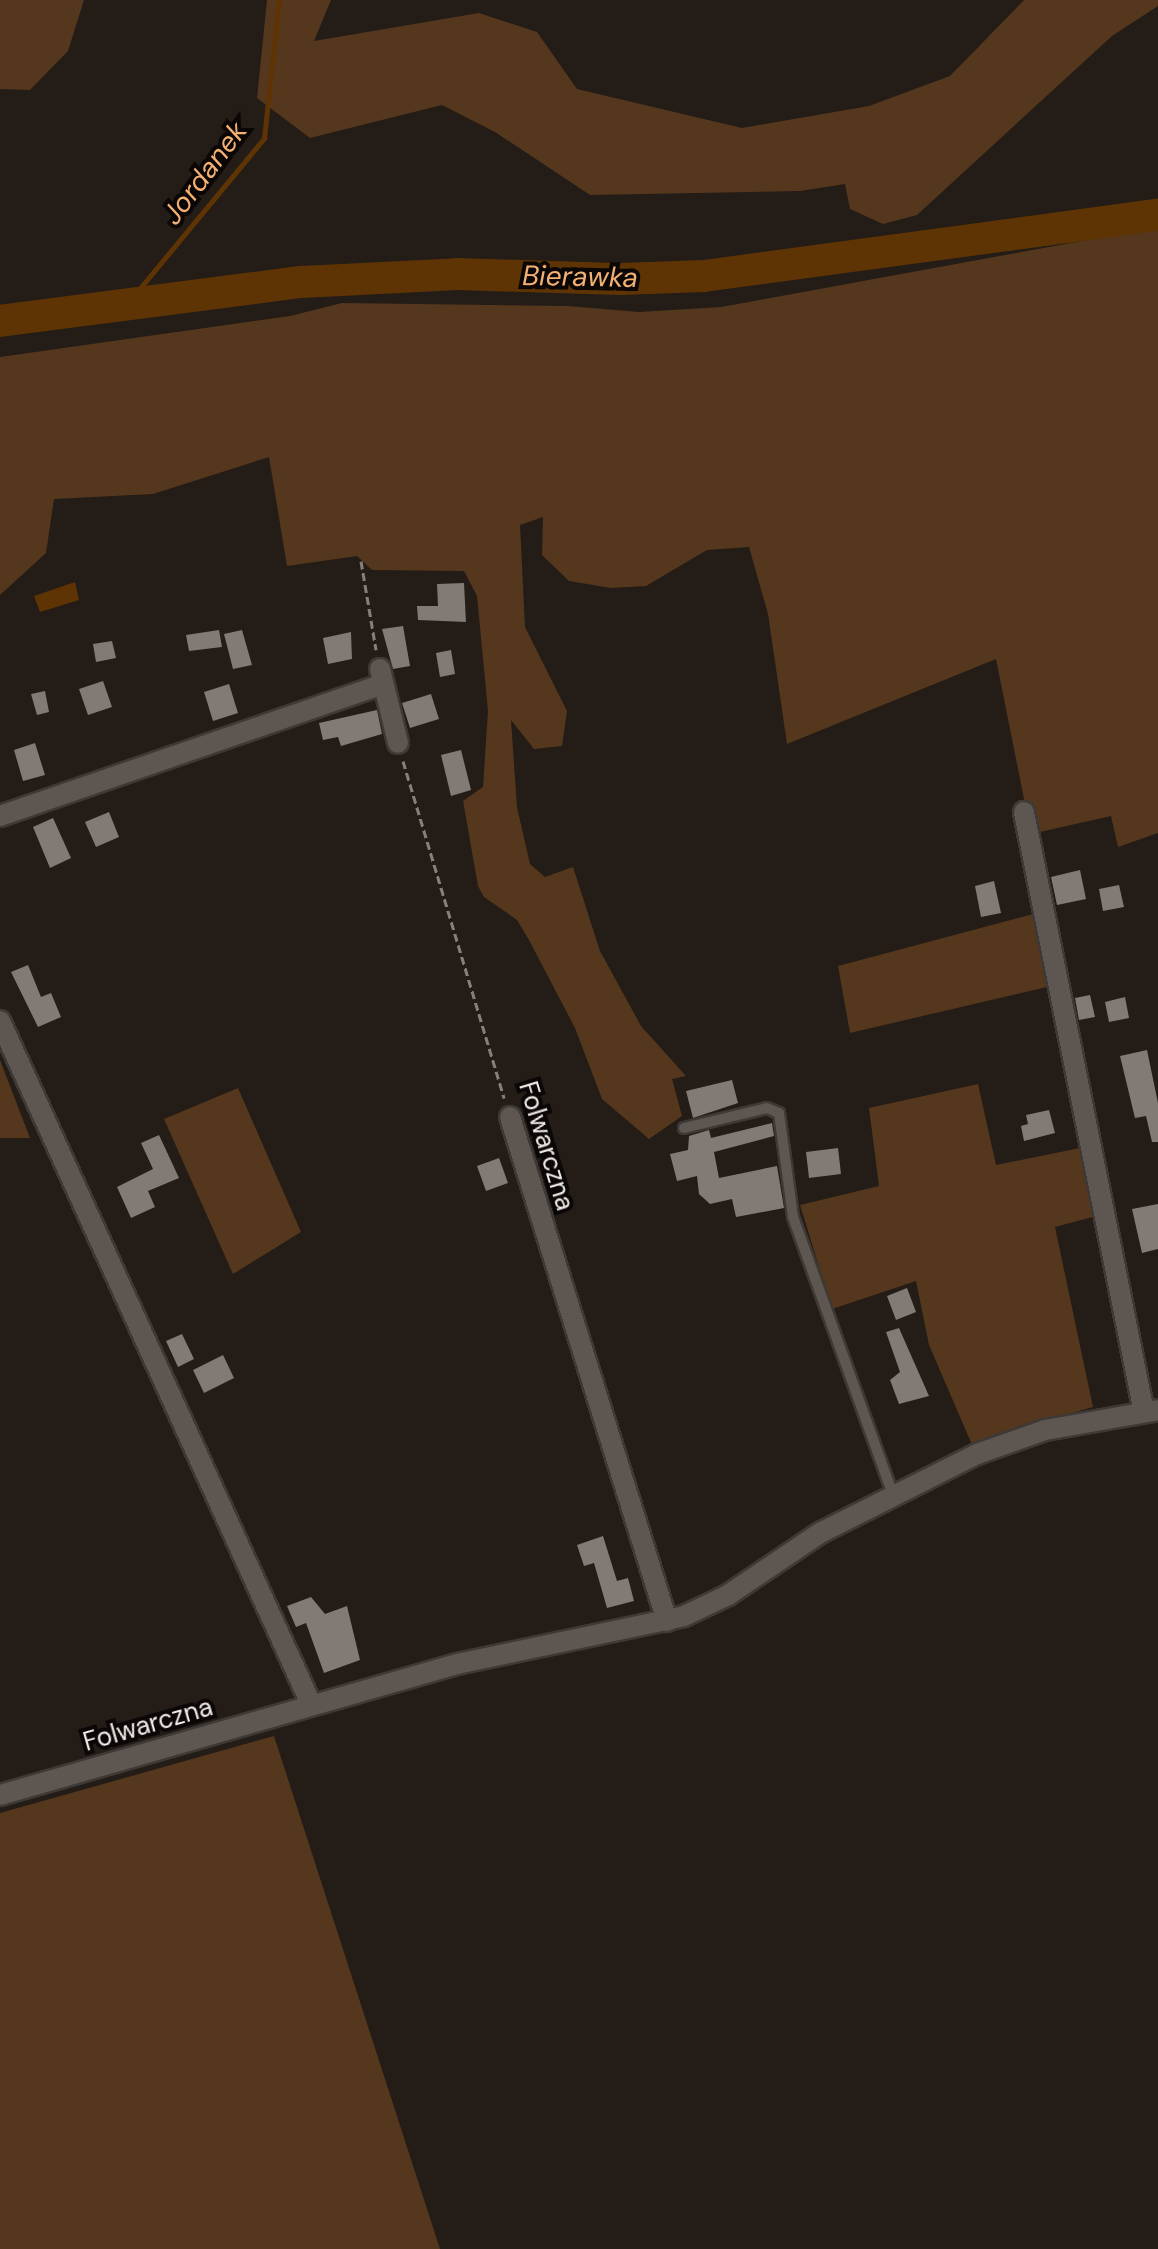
<!DOCTYPE html>
<html>
<head>
<meta charset="utf-8">
<style>
  body { margin:0 }
  #map { position:relative; width:1158px; height:2249px; overflow:hidden; background:#231c17; font-family:"DM Sans",sans-serif }
  div>[style] { position:absolute }
  [style*='--x'] { left:calc(var(--x)*1px); top:calc(var(--y)*1px); width:calc(var(--w)*1px); rotate:calc(var(--a)*1deg) }
  .green>* { inset:0; background:#54371c }
  .water>* { inset:0; background:#5e3404 }
  .stream>* { height:5px; margin:-2.5px; padding:0 2.5px; transform-origin:2.5px; border-radius:2.5px; background:#5e3404 }
  .river>* { height:32px; margin:-16px; padding:0 16px; transform-origin:16px; border-radius:16px; background:#5e3404 }
  .building>* { inset:0; background:#827a74 }
  .path>* { height:3px; margin-top:-1.5px; transform-origin:0; background:repeating-linear-gradient(90deg,#86807b 0 8px,transparent 0 12px) }
  .roads { filter:drop-shadow(2px 0 #3e3936) drop-shadow(-2px 0 #3e3936) drop-shadow(0 2px #3e3936) drop-shadow(0 -2px #3e3936) }
  .lane>* { height:10px; margin:-5px; padding:0 5px; transform-origin:5px; border-radius:5px; background:#5e5650 }
  .street>* { height:20px; margin:-10px; padding:0 10px; transform-origin:10px; border-radius:10px; background:#5e5650 }
  span { translate:-50% -50%; white-space:nowrap; text-align:center; line-height:1.15; -webkit-text-stroke:8px #0a0706; paint-order:stroke }
  .street-label { font-size:26px; color:#f0ebe7 }
  .water-label { font-size:28px; color:#f4b072; font-style:italic }
</style>
</head>
<body>
<div id="map">
  <div class="green">
    <i style="clip-path:polygon(0 0,84px 0,68px 51px,30px 90px,0 89px)"></i>
    <i style="clip-path:polygon(267px 0,331px 0,314px 41px,479px 13px,537px 32px,577px 89px,742px 128px,869px 106px,950px 76px,1024px 0,1158px 0,1158px 6px,1112px 36px,917px 215px,883px 224px,850px 209px,845px 184px,800px 191px,590px 195px,495px 132px,442px 105px,310px 138px,257px 98px)"></i>
    <i style="clip-path:polygon(1158px 227px,1158px 833px,1118px 847px,1111px 816px,1031px 834px,996px 659px,787px 744px,768px 614px,749px 547px,707px 550px,646px 586px,611px 588px,569px 581px,542px 555px,543px 517px,520px 525px,525px 627px,567px 711px,562px 746px,534px 749px,511px 720px,517px 807px,530px 864px,545px 877px,573px 867px,600px 951px,641px 1026px,686px 1076px,672px 1079px,682px 1116px,649px 1139px,602px 1099px,575px 1028px,529px 940px,517px 920px,484px 897px,478px 886px,463px 801px,483px 787px,488px 711px,477px 596px,464px 571px,372px 570px,357px 556px,287px 566px,269px 457px,153px 494px,54px 499px,46px 553px,0 595px,0 357px,290px 316px,342px 303px,568px 306px,639px 312px,721px 307px)"></i>
    <i style="clip-path:polygon(1037px 913px,1051px 986px,850px 1033px,838px 966px)"></i>
    <i style="clip-path:polygon(0 1060px,30px 1138px,0 1138px)"></i>
    <i style="clip-path:polygon(978px 1084px,996px 1165px,1085px 1147px,1100px 1215px,1055px 1227px,1093px 1407px,1016px 1429px,973px 1447px,929px 1345px,916px 1281px,832px 1309px,800px 1205px,879px 1186px,869px 1108px)"></i>
    <i style="clip-path:polygon(238px 1088px,301px 1232px,233px 1274px,164px 1119px)"></i>
    <i style="clip-path:polygon(274px 1736px,440px 2249px,0 2249px,0 1813px)"></i>
  </div>
  <div class="water">
    <i style="clip-path:polygon(75px 582px,79px 600px,40px 612px,34px 596px)"></i>
  </div>
  <div class="stream">
    <i style="--x:126;--y:305;--w:217;--a:-50.4"></i>
    <i style="--x:264;--y:138;--w:139;--a:-83.8"></i>
  </div>
  <div class="river">
    <i style="--x:0;--y:321;--w:305;--a:-7.4"></i>
    <i style="--x:302;--y:282;--w:156;--a:-2.9"></i>
    <i style="--x:458;--y:274;--w:163;--a:1.8"></i>
    <i style="--x:621;--y:279;--w:83;--a:-2.1"></i>
    <i style="--x:704;--y:276;--w:458;--a:-7.7"></i>
  </div>
  <div class="building">
    <i style="clip-path:polygon(464px 583px,466px 622px,418px 620px,417px 606px,438px 606px,437px 584px)"></i>
    <i style="clip-path:polygon(403px 626px,410px 666px,393px 669px,382px 629px)"></i>
    <i style="clip-path:polygon(219px 630px,222px 647px,189px 651px,186px 635px)"></i>
    <i style="clip-path:polygon(242px 630px,252px 665px,233px 669px,224px 634px)"></i>
    <i style="clip-path:polygon(351px 632px,352px 659px,328px 664px,323px 638px)"></i>
    <i style="clip-path:polygon(112px 641px,116px 658px,96px 662px,93px 644px)"></i>
    <i style="clip-path:polygon(451px 650px,455px 674px,440px 677px,436px 653px)"></i>
    <i style="clip-path:polygon(103px 681px,112px 707px,88px 715px,79px 689px)"></i>
    <i style="clip-path:polygon(229px 684px,238px 713px,213px 721px,204px 692px)"></i>
    <i style="clip-path:polygon(45px 691px,49px 712px,37px 715px,31px 694px)"></i>
    <i style="clip-path:polygon(431px 694px,439px 719px,410px 728px,402px 703px)"></i>
    <i style="clip-path:polygon(377px 710px,382px 734px,341px 746px,338px 737px,323px 740px,319px 723px)"></i>
    <i style="clip-path:polygon(35px 743px,45px 775px,23px 781px,14px 750px)"></i>
    <i style="clip-path:polygon(461px 750px,471px 790px,451px 796px,441px 755px)"></i>
    <i style="clip-path:polygon(109px 812px,119px 837px,96px 847px,85px 822px)"></i>
    <i style="clip-path:polygon(53px 818px,71px 858px,50px 868px,33px 827px)"></i>
    <i style="clip-path:polygon(1080px 870px,1086px 899px,1057px 905px,1051px 877px)"></i>
    <i style="clip-path:polygon(994px 881px,1001px 913px,981px 917px,975px 886px)"></i>
    <i style="clip-path:polygon(1119px 885px,1124px 907px,1103px 911px,1099px 889px)"></i>
    <i style="clip-path:polygon(28px 965px,41px 997px,51px 993px,61px 1017px,38px 1027px,11px 972px)"></i>
    <i style="clip-path:polygon(1090px 995px,1095px 1017px,1079px 1020px,1075px 998px)"></i>
    <i style="clip-path:polygon(1125px 997px,1129px 1018px,1109px 1022px,1105px 1002px)"></i>
    <i style="clip-path:polygon(1147px 1050px,1158px 1103px,1158px 1142px,1152px 1142px,1146px 1116px,1135px 1118px,1120px 1056px)"></i>
    <i style="clip-path:polygon(732px 1080px,738px 1103px,693px 1118px,686px 1091px)"></i>
    <i style="clip-path:polygon(1049px 1110px,1055px 1133px,1024px 1141px,1021px 1126px,1028px 1124px,1026px 1115px)"></i>
    <i style="clip-path:polygon(772px 1123px,774px 1136px,714px 1152px,719px 1178px,777px 1166px,784px 1208px,736px 1217px,732px 1199px,710px 1204px,699px 1194px,697px 1176px,677px 1181px,670px 1154px,688px 1150px,689px 1136px,709px 1130px,711px 1138px)"></i>
    <i style="clip-path:polygon(159px 1135px,179px 1178px,148px 1191px,155px 1207px,131px 1218px,117px 1187px,153px 1169px,141px 1143px)"></i>
    <i style="clip-path:polygon(838px 1148px,841px 1174px,809px 1178px,806px 1152px)"></i>
    <i style="clip-path:polygon(499px 1158px,508px 1183px,486px 1191px,477px 1166px)"></i>
    <i style="clip-path:polygon(1158px 1204px,1158px 1249px,1142px 1253px,1132px 1209px)"></i>
    <i style="clip-path:polygon(907px 1288px,916px 1312px,896px 1320px,887px 1296px)"></i>
    <i style="clip-path:polygon(899px 1328px,929px 1396px,899px 1404px,890px 1380px,900px 1372px,886px 1332px)"></i>
    <i style="clip-path:polygon(182px 1334px,194px 1359px,178px 1367px,166px 1341px)"></i>
    <i style="clip-path:polygon(223px 1355px,234px 1378px,204px 1393px,193px 1370px)"></i>
    <i style="clip-path:polygon(603px 1536px,617px 1581px,628px 1578px,634px 1601px,607px 1608px,594px 1563px,584px 1566px,577px 1545px)"></i>
    <i style="clip-path:polygon(311px 1597px,325px 1614px,347px 1606px,360px 1660px,324px 1673px,306px 1623px,296px 1627px,287px 1606px)"></i>
  </div>
  <div class="path">
    <i style="--x:361;--y:561;--w:90;--a:80.4"></i>
    <i style="--x:403;--y:761;--w:352;--a:73.3"></i>
  </div>
  <div class="roads">
    <div class="lane">
      <i style="--x:684;--y:1128;--w:85;--a:-13.5"></i>
      <i style="--x:767;--y:1108;--w:13;--a:23"></i>
      <i style="--x:779;--y:1113;--w:105;--a:82.3"></i>
      <i style="--x:793;--y:1217;--w:295;--a:70.2"></i>
    </div>
    <div class="street">
      <i style="--x:380;--y:669;--w:76;--a:76.3"></i>
      <i style="--x:1024;--y:812;--w:612;--a:78.69"></i>
      <i style="--x:0;--y:816;--w:405;--a:-19"></i>
      <i style="--x:0;--y:1021;--w:750;--a:65.52"></i>
      <i style="--x:510;--y:1117;--w:528;--a:72.7"></i>
      <i style="--x:0;--y:1795;--w:475;--a:-16"></i>
      <i style="--x:457;--y:1664;--w:232;--a:-11.9"></i>
      <i style="--x:684;--y:1616;--w:49;--a:-25.5"></i>
      <i style="--x:728;--y:1595;--w:111;--a:-34"></i>
      <i style="--x:820;--y:1533;--w:176;--a:-26.7"></i>
      <i style="--x:977;--y:1454;--w:72;--a:-19.4"></i>
      <i style="--x:1045;--y:1430;--w:115;--a:-10"></i>
    </div>
  </div>
  <div class="street-label">
    <span style="left:546px;top:1146px;rotate:73deg">Folwarczna</span>
    <span style="left:148px;top:1725px;rotate:-16deg">Folwarczna</span>
  </div>
  <div class="water-label">
    <span style="left:205px;top:173px;rotate:-53deg">Jordanek</span>
    <span style="left:580px;top:277px;rotate:1deg">Bierawka</span>
  </div>
</div>
</body>
</html>
